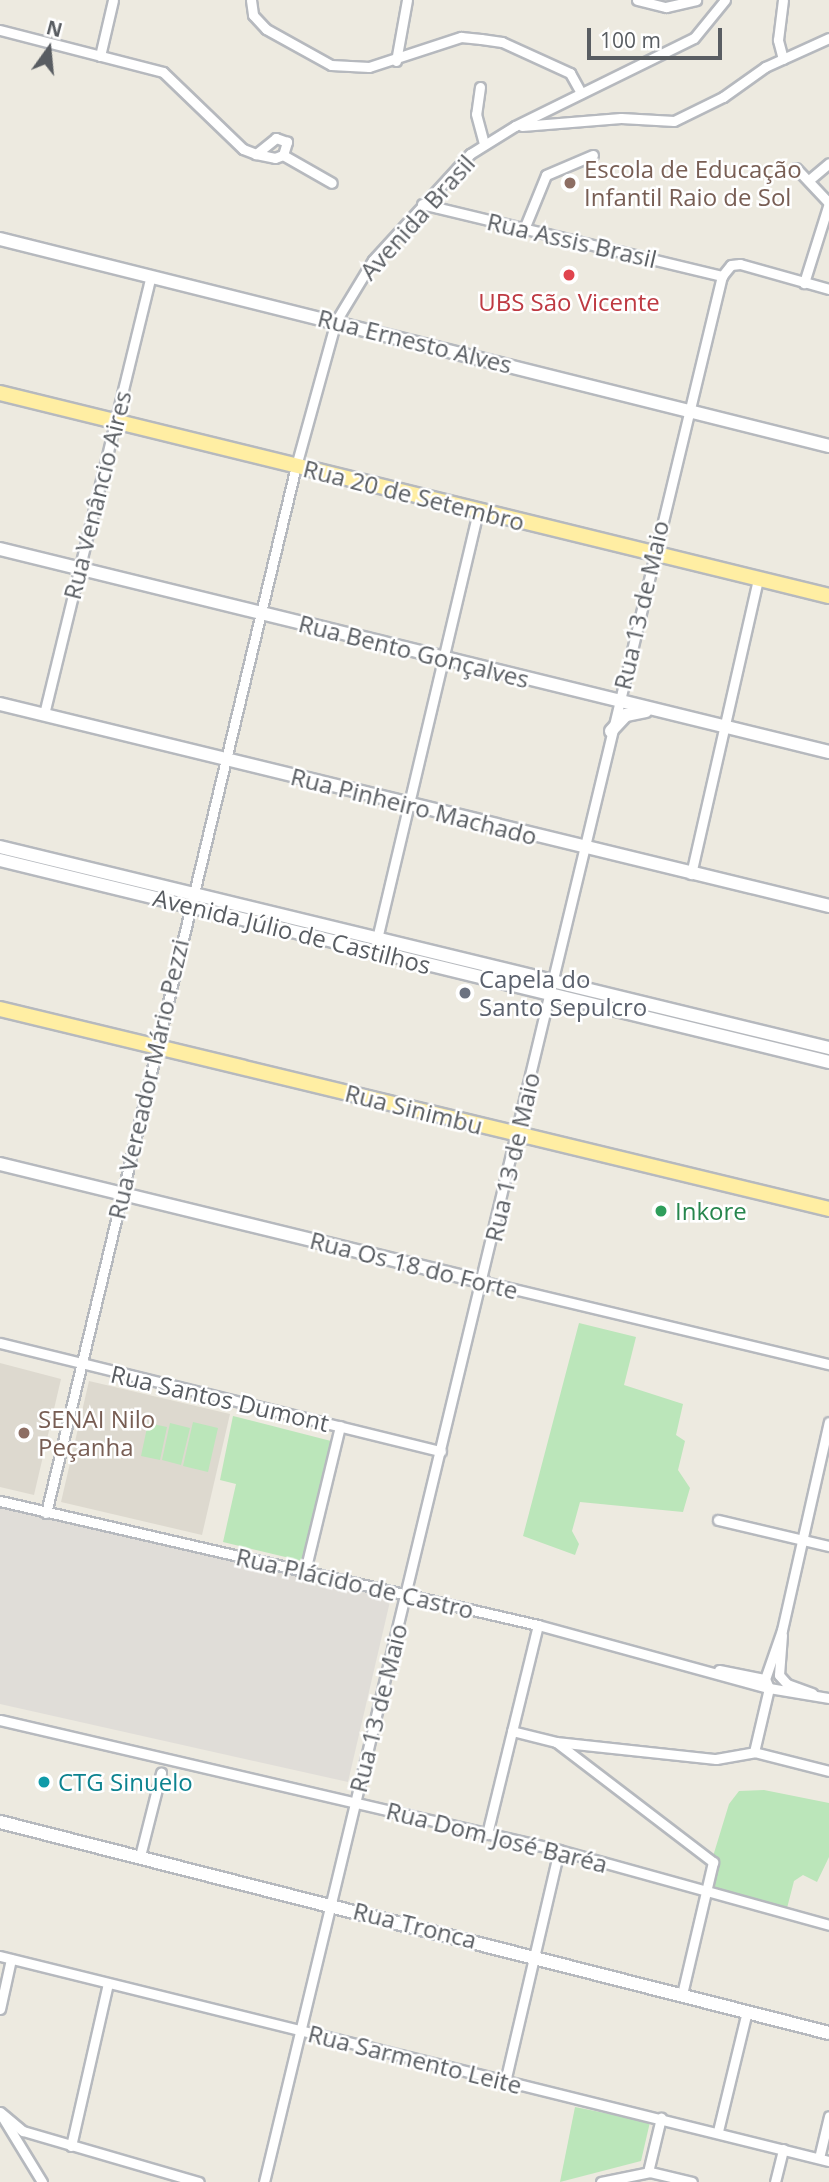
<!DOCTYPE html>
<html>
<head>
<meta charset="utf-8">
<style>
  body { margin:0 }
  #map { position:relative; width:829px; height:2182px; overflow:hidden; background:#edeae0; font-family:"Open Sans",sans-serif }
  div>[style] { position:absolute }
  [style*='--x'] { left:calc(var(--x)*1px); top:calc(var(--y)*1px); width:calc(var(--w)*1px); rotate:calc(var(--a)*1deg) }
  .industrial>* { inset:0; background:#e0ddd8 }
  .education>* { inset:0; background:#ddd9cf }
  .green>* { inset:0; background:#bbe6ba }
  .roads { filter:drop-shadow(2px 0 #b6b9be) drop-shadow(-2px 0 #b6b9be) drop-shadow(0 2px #b6b9be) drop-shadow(0 -2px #b6b9be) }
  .minor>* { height:9px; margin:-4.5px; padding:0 4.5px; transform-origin:4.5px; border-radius:4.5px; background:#fff }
  .tertiary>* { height:12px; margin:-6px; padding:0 6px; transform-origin:6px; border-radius:6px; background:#fff }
  .primary>* { height:14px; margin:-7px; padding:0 7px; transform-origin:7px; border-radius:7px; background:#ffeea3 }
  .dots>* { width:19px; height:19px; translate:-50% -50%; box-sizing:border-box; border:4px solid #fff; border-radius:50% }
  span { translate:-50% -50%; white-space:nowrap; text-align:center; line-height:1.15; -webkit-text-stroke:5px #fff; paint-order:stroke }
  .education-label { font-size:24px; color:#785e54 }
  .left { translate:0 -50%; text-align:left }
  .street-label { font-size:24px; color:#595d62 }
  .health-label { font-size:24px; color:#be3a42 }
  .worship-label { font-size:24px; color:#5b616d }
  .leisure-label { font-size:24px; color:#27864d }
  .culture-label { font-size:24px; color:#0d838f }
  .north { position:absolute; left:14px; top:14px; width:70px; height:70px; -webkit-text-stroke:5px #fff; paint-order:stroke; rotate:15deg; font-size:19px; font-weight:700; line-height:28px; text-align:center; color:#595d62 }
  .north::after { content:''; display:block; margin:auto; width:24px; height:32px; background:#595d62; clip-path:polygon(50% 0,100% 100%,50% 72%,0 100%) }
  .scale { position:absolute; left:587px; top:28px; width:135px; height:32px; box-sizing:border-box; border:4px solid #595d62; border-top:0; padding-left:9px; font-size:21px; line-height:24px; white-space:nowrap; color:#595d62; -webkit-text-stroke:5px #fff; paint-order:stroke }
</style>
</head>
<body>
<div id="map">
  <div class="industrial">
    <i style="clip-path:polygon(0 1507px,391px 1597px,348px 1782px,0 1704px)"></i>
  </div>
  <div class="education">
    <i style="clip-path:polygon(0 1363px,61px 1379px,34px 1495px,0 1487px)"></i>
    <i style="clip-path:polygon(89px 1381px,230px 1414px,202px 1535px,61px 1502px)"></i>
  </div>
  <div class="green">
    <i style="clip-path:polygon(579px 1323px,636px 1337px,624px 1385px,683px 1404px,676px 1435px,685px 1441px,678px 1470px,690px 1488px,683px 1512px,580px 1502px,572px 1531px,579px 1544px,575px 1555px,523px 1536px)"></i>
    <i style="clip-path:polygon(233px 1416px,331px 1441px,302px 1561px,223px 1542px,236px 1484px,220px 1480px)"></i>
    <i style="clip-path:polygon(193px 1422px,218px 1428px,208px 1472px,183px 1466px)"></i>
    <i style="clip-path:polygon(148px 1423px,167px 1427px,160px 1460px,141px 1456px)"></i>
    <i style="clip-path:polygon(170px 1423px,190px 1428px,181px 1465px,162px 1460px)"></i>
    <i style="clip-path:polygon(764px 1790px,829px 1803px,829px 1857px,817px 1882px,803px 1875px,794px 1881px,786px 1912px,709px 1892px,714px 1853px,729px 1804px,739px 1791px)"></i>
    <i style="clip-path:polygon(575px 2107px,650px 2122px,641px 2161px,560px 2182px)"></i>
  </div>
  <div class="roads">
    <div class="minor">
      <i style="--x:251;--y:0;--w:15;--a:82"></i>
      <i style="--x:253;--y:15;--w:19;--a:47"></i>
      <i style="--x:266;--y:29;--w:74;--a:29"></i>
      <i style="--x:331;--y:65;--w:38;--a:3"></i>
      <i style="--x:369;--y:67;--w:97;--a:-18.1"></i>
      <i style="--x:461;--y:37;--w:20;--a:6"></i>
      <i style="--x:481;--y:39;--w:21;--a:8"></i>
      <i style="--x:502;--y:42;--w:75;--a:24.5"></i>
      <i style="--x:570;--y:73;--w:23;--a:61"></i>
      <i style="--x:637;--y:0;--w:30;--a:14"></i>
      <i style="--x:666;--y:7;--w:31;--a:-13"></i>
      <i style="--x:0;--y:30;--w:168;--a:14.4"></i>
      <i style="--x:163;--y:72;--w:111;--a:43.9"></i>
      <i style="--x:243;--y:149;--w:14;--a:21"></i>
      <i style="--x:256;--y:154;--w:19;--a:12"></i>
      <i style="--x:275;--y:158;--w:9;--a:-21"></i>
      <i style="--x:283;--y:155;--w:14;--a:-73"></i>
      <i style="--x:287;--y:142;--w:12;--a:-160"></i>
      <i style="--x:276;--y:138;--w:26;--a:141"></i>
      <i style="--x:100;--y:56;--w:57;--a:-76.9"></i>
      <i style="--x:783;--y:59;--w:20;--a:-105"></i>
      <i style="--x:778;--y:40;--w:40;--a:-82.9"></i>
      <i style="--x:396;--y:61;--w:62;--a:-79.8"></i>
      <i style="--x:480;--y:87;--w:27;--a:98"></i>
      <i style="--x:476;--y:114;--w:31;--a:75"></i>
      <i style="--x:522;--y:126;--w:99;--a:-4.6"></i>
      <i style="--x:621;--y:118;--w:53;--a:3.2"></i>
      <i style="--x:674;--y:121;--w:55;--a:-26.1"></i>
      <i style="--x:723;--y:97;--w:52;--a:-35.5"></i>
      <i style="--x:765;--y:67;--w:70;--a:-24.4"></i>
      <i style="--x:283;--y:155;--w:56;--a:29.7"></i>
      <i style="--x:796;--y:168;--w:48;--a:46.7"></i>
      <i style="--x:829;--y:203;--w:84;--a:107.4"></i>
      <i style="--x:809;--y:180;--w:26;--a:-40"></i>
      <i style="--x:422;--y:204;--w:309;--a:13.5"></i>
      <i style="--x:524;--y:229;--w:58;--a:-67.8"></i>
      <i style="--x:546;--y:175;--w:51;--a:-23.1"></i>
      <i style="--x:44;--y:714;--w:451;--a:-76.3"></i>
      <i style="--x:691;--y:874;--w:303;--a:-77.2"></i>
      <i style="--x:376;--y:943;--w:444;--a:-76.7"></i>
      <i style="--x:484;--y:1282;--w:355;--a:13.4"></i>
      <i style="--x:0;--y:1343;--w:454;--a:13.8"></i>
      <i style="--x:0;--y:1501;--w:552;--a:12.98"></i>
      <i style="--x:538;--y:1625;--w:239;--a:15.3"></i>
      <i style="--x:769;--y:1688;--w:61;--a:9.5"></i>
      <i style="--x:46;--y:1513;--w:1076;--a:-76.57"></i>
      <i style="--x:296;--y:466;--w:150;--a:-74.6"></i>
      <i style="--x:336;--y:321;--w:71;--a:-58.8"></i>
      <i style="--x:373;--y:260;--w:144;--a:-47.5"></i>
      <i style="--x:470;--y:154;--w:53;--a:-31.9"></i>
      <i style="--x:515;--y:126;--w:199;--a:-26.2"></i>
      <i style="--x:694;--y:38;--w:49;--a:-50.8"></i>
      <i style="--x:718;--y:1520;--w:114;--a:13.2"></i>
      <i style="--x:305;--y:1571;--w:149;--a:-76.4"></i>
      <i style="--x:782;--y:1635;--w:40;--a:94.3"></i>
      <i style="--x:779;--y:1675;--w:12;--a:48"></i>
      <i style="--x:787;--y:1684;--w:27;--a:20"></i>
      <i style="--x:719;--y:1670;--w:47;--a:11.1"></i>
      <i style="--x:0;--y:1720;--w:574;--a:13.09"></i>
      <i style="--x:559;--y:1850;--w:280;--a:15.5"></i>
      <i style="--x:512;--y:1731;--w:45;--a:14"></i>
      <i style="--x:556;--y:1742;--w:161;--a:6.1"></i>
      <i style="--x:716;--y:1759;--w:39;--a:-10"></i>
      <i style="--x:556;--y:1742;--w:198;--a:37.4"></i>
      <i style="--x:713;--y:1862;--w:136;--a:103.2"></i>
      <i style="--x:754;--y:1752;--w:66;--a:-76.8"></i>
      <i style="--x:769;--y:1688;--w:10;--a:-114"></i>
      <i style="--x:765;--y:1679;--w:52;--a:-70.9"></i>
      <i style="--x:782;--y:1630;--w:213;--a:-77.3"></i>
      <i style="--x:754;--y:1752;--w:77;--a:14.2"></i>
      <i style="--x:487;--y:1834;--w:215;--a:-76.3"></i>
      <i style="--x:140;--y:1856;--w:86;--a:-75.8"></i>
      <i style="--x:0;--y:1956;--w:854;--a:13.89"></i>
      <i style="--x:0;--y:2009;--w:51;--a:-77.6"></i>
      <i style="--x:505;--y:2082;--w:238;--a:-76.9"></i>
      <i style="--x:0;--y:2112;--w:30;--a:40"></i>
      <i style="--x:23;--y:2131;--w:183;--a:16.2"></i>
      <i style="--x:3;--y:2118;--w:75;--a:58.6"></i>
      <i style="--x:718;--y:2131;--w:123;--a:-76.4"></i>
      <i style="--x:71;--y:2146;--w:167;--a:-77.2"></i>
      <i style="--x:819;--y:2158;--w:43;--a:-76.6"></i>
      <i style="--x:648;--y:2172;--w:56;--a:-76.5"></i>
      <i style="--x:264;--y:2182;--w:1960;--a:-76.49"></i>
      <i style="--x:722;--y:276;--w:14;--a:-51"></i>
      <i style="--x:731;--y:265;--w:9;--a:-6"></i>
      <i style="--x:740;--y:264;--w:92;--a:15.7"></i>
      <i style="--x:601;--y:2182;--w:50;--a:-11.5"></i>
      <i style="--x:650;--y:2172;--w:43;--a:13.4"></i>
      <i style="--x:775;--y:2182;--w:34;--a:-76"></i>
    </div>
    <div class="tertiary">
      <i style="--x:0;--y:239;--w:854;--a:14.02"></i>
      <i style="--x:0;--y:549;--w:853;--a:13.76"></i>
      <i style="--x:0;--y:704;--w:853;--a:13.69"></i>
      <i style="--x:611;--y:731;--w:22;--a:-47"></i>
      <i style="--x:626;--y:715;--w:20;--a:-11"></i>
      <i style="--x:0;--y:847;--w:853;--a:13.63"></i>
      <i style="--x:0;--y:860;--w:853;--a:13.69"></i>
      <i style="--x:0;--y:1164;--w:498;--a:13.7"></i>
      <i style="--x:0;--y:1822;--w:855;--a:14.28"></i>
    </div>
    <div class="primary">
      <i style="--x:0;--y:393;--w:853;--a:13.76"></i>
      <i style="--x:0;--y:1009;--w:853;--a:13.56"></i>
    </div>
  </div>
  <div class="dots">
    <i style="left:570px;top:183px;background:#8d6e63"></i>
    <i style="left:569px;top:275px;background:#e0444e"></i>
    <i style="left:465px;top:993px;background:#6b7280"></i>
    <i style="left:661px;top:1211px;background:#2e9e5b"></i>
    <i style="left:24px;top:1433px;background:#8d6e63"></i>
    <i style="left:44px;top:1782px;background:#0f9aa8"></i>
  </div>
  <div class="education-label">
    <span class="left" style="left:584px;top:183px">Escola de Educação<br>Infantil Raio de Sol</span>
    <span class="left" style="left:38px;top:1433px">SENAI Nilo<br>Peçanha</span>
  </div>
  <div class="street-label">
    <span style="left:417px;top:217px;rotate:-48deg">Avenida Brasil</span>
    <span style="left:572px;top:240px;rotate:13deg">Rua Assis Brasil</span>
    <span style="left:415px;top:341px;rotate:14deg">Rua Ernesto Alves</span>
    <span style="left:97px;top:495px;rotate:-76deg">Rua Venâncio Aires</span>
    <span style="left:414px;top:495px;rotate:14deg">Rua 20 de Setembro</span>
    <span style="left:641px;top:605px;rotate:-77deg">Rua 13 de Maio</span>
    <span style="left:414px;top:651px;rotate:14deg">Rua Bento Gonçalves</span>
    <span style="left:414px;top:806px;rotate:14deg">Rua Pinheiro Machado</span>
    <span style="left:292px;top:931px;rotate:14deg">Avenida Júlio de Castilhos</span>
    <span style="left:148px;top:1079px;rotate:-77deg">Rua Vereador Mário Pezzi</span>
    <span style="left:414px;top:1109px;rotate:14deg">Rua Sinimbu</span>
    <span style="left:512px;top:1157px;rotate:-77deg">Rua 13 de Maio</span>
    <span style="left:414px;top:1265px;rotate:14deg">Rua Os 18 do Forte</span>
    <span style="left:220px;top:1398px;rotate:13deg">Rua Santos Dumont</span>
    <span style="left:355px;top:1583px;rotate:13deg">Rua Plácido de Castro</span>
    <span style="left:378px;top:1708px;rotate:-76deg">Rua 13 de Maio</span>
    <span style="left:497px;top:1837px;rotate:14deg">Rua Dom José Baréa</span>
    <span style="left:415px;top:1925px;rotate:14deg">Rua Tronca</span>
    <span style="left:415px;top:2059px;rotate:14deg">Rua Sarmento Leite</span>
  </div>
  <div class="health-label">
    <span style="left:569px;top:302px">UBS São Vicente</span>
  </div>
  <div class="worship-label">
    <span class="left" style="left:479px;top:993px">Capela do<br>Santo Sepulcro</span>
  </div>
  <div class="leisure-label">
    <span class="left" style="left:675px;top:1211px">Inkore</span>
  </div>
  <div class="culture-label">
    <span class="left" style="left:58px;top:1782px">CTG Sinuelo</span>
  </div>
  <div class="north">N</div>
  <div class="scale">100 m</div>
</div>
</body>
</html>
